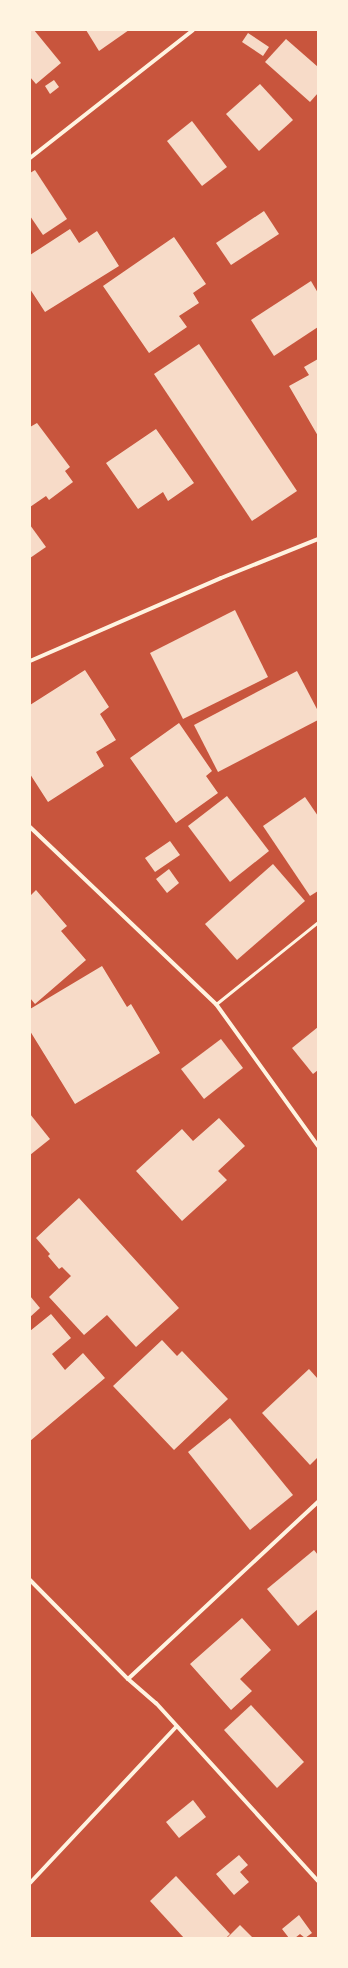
<!DOCTYPE html>
<html>
<head>
<meta charset="utf-8">
<style>
  body { margin:0 }
  #map { position:relative; width:348px; height:1968px; overflow:hidden; background:#c8553d; font-family:Poppins,sans-serif }
  div>[style] { position:absolute }
  [style*='--x'] { left:calc(var(--x)*1px); top:calc(var(--y)*1px); width:calc(var(--w)*1px); rotate:calc(var(--a)*1deg) }
  .building>* { inset:0; background:#f7dbc8 }
  .service>* { height:3px; margin:-1.5px; padding:0 1.5px; transform-origin:1.5px; border-radius:1.5px; background:#fff3e0 }
  .minor>* { height:4px; margin:-2px; padding:0 2px; transform-origin:2px; border-radius:2px; background:#fff3e0 }
  span { translate:-50% -50%; white-space:nowrap; text-align:center; line-height:1.15; -webkit-text-stroke:4px #fff3e0; paint-order:stroke }
  .frame { position:absolute; inset:0; border:31px solid #fff3e0; pointer-events:none }
</style>
</head>
<body>
<div id="map">
  <div class="building">
    <i style="clip-path:polygon(30px 30px,34px 30px,61px 63px,36px 84px,30px 77px)"></i>
    <i style="clip-path:polygon(86px 30px,129px 30px,99px 51px)"></i>
    <i style="clip-path:polygon(248px 33px,269px 47px,263px 56px,242px 42px)"></i>
    <i style="clip-path:polygon(286px 39px,318px 67px,318px 93px,310px 102px,265px 62px)"></i>
    <i style="clip-path:polygon(54px 80px,59px 87px,50px 94px,45px 86px)"></i>
    <i style="clip-path:polygon(260px 84px,293px 120px,259px 151px,226px 114px)"></i>
    <i style="clip-path:polygon(192px 121px,227px 167px,202px 186px,167px 141px)"></i>
    <i style="clip-path:polygon(35px 170px,67px 219px,43px 235px,30px 216px,30px 173px)"></i>
    <i style="clip-path:polygon(264px 211px,279px 234px,231px 265px,216px 243px)"></i>
    <i style="clip-path:polygon(70px 229px,79px 243px,97px 231px,119px 266px,45px 312px,30px 289px,30px 255px)"></i>
    <i style="clip-path:polygon(174px 237px,206px 284px,193px 293px,199px 303px,179px 316px,187px 327px,149px 353px,103px 286px)"></i>
    <i style="clip-path:polygon(311px 281px,318px 293px,318px 327px,274px 356px,251px 320px)"></i>
    <i style="clip-path:polygon(199px 344px,297px 491px,252px 521px,154px 374px)"></i>
    <i style="clip-path:polygon(318px 359px,318px 436px,289px 386px,309px 375px,304px 367px)"></i>
    <i style="clip-path:polygon(37px 423px,70px 467px,65px 471px,73px 482px,49px 500px,46px 496px,30px 507px,30px 427px)"></i>
    <i style="clip-path:polygon(156px 429px,194px 483px,168px 501px,163px 492px,138px 509px,106px 463px)"></i>
    <i style="clip-path:polygon(30px 525px,46px 547px,30px 558px)"></i>
    <i style="clip-path:polygon(235px 610px,268px 677px,183px 719px,150px 653px)"></i>
    <i style="clip-path:polygon(85px 670px,109px 707px,100px 714px,116px 740px,96px 752px,104px 766px,48px 802px,30px 774px,30px 705px)"></i>
    <i style="clip-path:polygon(297px 671px,318px 711px,318px 720px,218px 772px,194px 725px)"></i>
    <i style="clip-path:polygon(179px 723px,212px 771px,206px 776px,218px 793px,176px 823px,130px 758px)"></i>
    <i style="clip-path:polygon(227px 796px,269px 851px,230px 882px,188px 826px)"></i>
    <i style="clip-path:polygon(305px 797px,318px 816px,318px 891px,310px 896px,263px 826px)"></i>
    <i style="clip-path:polygon(170px 841px,180px 855px,155px 872px,145px 858px)"></i>
    <i style="clip-path:polygon(273px 864px,305px 901px,237px 960px,205px 924px)"></i>
    <i style="clip-path:polygon(169px 869px,179px 883px,167px 893px,156px 879px)"></i>
    <i style="clip-path:polygon(36px 890px,67px 926px,61px 931px,86px 960px,35px 1004px,30px 998px,30px 896px)"></i>
    <i style="clip-path:polygon(102px 966px,127px 1007px,131px 1004px,160px 1053px,75px 1104px,30px 1031px,30px 1009px)"></i>
    <i style="clip-path:polygon(318px 1027px,318px 1070px,313px 1074px,292px 1048px)"></i>
    <i style="clip-path:polygon(221px 1039px,243px 1068px,204px 1099px,181px 1069px)"></i>
    <i style="clip-path:polygon(30px 1114px,50px 1139px,30px 1155px)"></i>
    <i style="clip-path:polygon(219px 1118px,245px 1146px,218px 1171px,227px 1180px,182px 1221px,136px 1171px,182px 1129px,193px 1141px)"></i>
    <i style="clip-path:polygon(79px 1198px,179px 1308px,136px 1347px,107px 1315px,84px 1335px,49px 1297px,71px 1276px,62px 1267px,59px 1269px,48px 1256px,50px 1254px,36px 1238px)"></i>
    <i style="clip-path:polygon(30px 1296px,40px 1308px,30px 1317px)"></i>
    <i style="clip-path:polygon(51px 1314px,71px 1338px,52px 1354px,65px 1370px,83px 1353px,105px 1378px,30px 1441px,30px 1331px)"></i>
    <i style="clip-path:polygon(162px 1340px,177px 1356px,182px 1351px,228px 1399px,174px 1450px,113px 1386px)"></i>
    <i style="clip-path:polygon(309px 1369px,318px 1379px,318px 1457px,310px 1465px,262px 1413px)"></i>
    <i style="clip-path:polygon(230px 1418px,293px 1495px,250px 1530px,188px 1452px)"></i>
    <i style="clip-path:polygon(314px 1550px,318px 1555px,318px 1609px,298px 1626px,267px 1589px)"></i>
    <i style="clip-path:polygon(242px 1618px,271px 1650px,240px 1679px,252px 1691px,231px 1710px,190px 1664px)"></i>
    <i style="clip-path:polygon(251px 1705px,304px 1762px,277px 1788px,224px 1730px)"></i>
    <i style="clip-path:polygon(193px 1800px,206px 1817px,179px 1838px,166px 1822px)"></i>
    <i style="clip-path:polygon(239px 1855px,248px 1865px,240px 1872px,249px 1882px,234px 1895px,216px 1874px)"></i>
    <i style="clip-path:polygon(176px 1876px,230px 1934px,226px 1938px,184px 1938px,150px 1901px)"></i>
    <i style="clip-path:polygon(299px 1915px,312px 1933px,305px 1938px,300px 1934px,295px 1938px,289px 1938px,282px 1929px)"></i>
    <i style="clip-path:polygon(240px 1925px,253px 1938px,227px 1938px)"></i>
  </div>
  <div class="service">
    <i style="--x:216;--y:1004;--w:131;--a:-38.8"></i>
  </div>
  <div class="minor">
    <i style="--x:30;--y:158;--w:207;--a:-38.1"></i>
    <i style="--x:30;--y:661;--w:208;--a:-23.5"></i>
    <i style="--x:221;--y:578;--w:105;--a:-21.9"></i>
    <i style="--x:30;--y:827;--w:257;--a:43.6"></i>
    <i style="--x:216;--y:1004;--w:175;--a:54.3"></i>
    <i style="--x:30;--y:1580;--w:139;--a:45.3"></i>
    <i style="--x:128;--y:1679;--w:37;--a:41"></i>
    <i style="--x:156;--y:1703;--w:241;--a:47.7"></i>
    <i style="--x:128;--y:1679;--w:260;--a:-43"></i>
    <i style="--x:30;--y:1883;--w:214;--a:-46.9"></i>
  </div>
  <div class="frame"></div>
</div>
</body>
</html>
